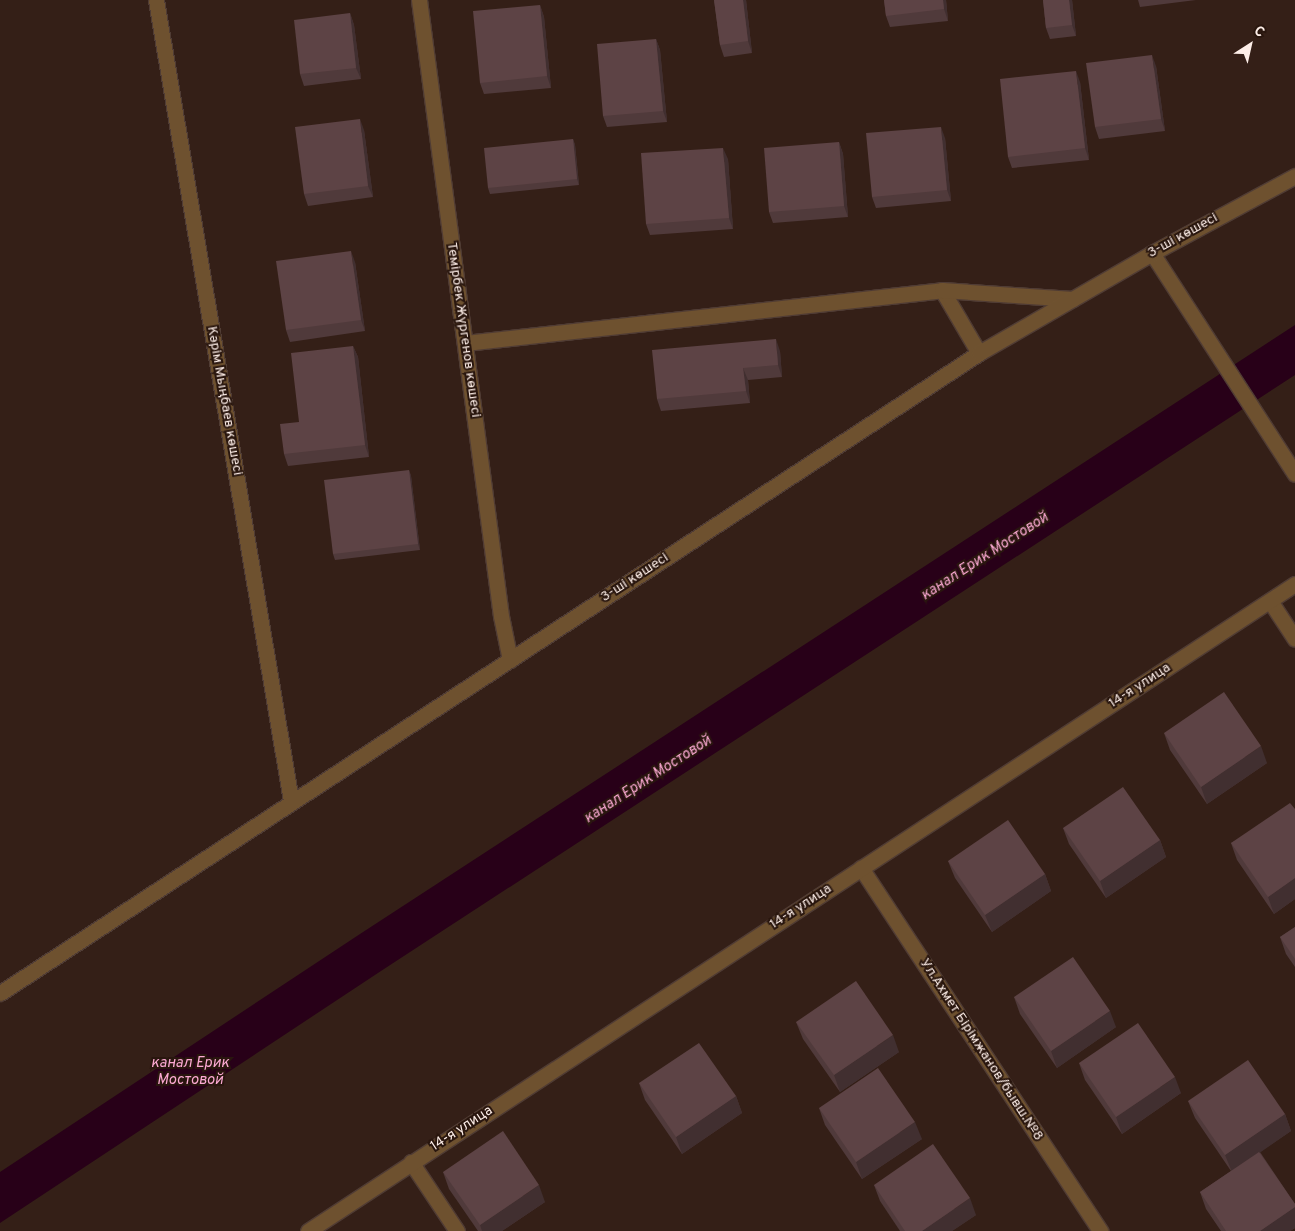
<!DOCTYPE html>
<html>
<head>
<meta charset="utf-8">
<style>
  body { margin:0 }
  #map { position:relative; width:1295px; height:1231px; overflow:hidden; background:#341f17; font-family:Overpass,sans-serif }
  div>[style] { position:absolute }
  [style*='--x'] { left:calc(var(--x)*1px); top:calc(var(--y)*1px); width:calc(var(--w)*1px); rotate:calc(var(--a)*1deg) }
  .water>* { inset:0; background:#280018 }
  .roads { filter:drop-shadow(1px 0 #503c34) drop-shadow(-1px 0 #503c34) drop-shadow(0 1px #503c34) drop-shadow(0 -1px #503c34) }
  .street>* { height:15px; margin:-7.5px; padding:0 7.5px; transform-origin:7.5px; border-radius:7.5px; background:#6e512f }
  .wall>* { inset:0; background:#503a3b }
  .shaded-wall>* { inset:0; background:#412f30 }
  .building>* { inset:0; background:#5d4345 }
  span { translate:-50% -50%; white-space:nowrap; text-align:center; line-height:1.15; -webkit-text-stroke:4px #29160e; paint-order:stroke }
  .street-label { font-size:14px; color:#fdeee8 }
  .water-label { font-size:15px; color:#fca9d3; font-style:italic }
  .north { position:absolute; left:1225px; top:20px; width:50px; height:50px; -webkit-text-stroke:4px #29160e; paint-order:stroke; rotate:35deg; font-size:14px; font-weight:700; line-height:20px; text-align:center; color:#fdeee8 }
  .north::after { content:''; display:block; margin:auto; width:18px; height:22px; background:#fdeee8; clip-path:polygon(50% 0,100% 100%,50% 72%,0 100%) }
</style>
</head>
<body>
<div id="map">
  <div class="water">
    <i style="clip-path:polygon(1295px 325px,1295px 375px,384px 969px,0 1223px,0 1172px,360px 934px)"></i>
  </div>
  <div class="roads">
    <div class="street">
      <i style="--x:156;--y:0;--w:812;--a:80.43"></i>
      <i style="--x:419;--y:0;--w:621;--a:82.42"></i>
      <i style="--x:501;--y:616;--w:45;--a:78.4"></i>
      <i style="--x:1152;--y:253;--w:263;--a:57.1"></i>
      <i style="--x:942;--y:290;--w:73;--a:59.6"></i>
      <i style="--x:465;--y:343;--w:480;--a:-6.3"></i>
      <i style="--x:942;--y:290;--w:131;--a:3.9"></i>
      <i style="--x:1270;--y:601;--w:45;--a:56.7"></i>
      <i style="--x:861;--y:868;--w:435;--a:56.6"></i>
      <i style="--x:0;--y:993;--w:1170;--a:-33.17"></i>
      <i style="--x:979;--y:353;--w:200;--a:-30"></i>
      <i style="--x:1152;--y:253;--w:162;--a:-28.3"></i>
      <i style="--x:411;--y:1162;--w:83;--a:56.3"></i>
      <i style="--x:308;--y:1231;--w:1180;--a:-33.25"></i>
    </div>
  </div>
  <div class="wall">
    <i style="clip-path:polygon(714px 0,746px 0,752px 53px,724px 57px,720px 45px)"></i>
    <i style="clip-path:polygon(884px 0,946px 0,948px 21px,890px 27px,886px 16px)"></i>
    <i style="clip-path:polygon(1043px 0,1072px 0,1076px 36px,1050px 39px,1046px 28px)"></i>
    <i style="clip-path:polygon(1138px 0,1196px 0,1140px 7px)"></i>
    <i style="clip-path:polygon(540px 5px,544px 17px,551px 88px,484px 94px,480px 83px)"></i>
    <i style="clip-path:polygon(350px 13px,354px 25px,361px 79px,304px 86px,300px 74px)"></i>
    <i style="clip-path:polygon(656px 39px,660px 50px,667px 122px,607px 127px,603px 116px)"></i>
    <i style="clip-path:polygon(1156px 66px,1165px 131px,1099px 139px,1095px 127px)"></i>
    <i style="clip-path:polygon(1080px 82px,1089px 160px,1012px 168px,1008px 157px)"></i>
    <i style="clip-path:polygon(364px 130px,373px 197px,308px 206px,304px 194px)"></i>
    <i style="clip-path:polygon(945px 138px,951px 201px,876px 208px,872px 197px)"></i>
    <i style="clip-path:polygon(573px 139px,575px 145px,579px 185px,490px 194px,488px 188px)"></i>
    <i style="clip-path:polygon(839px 142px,843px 154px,848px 217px,773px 223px,769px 212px)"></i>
    <i style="clip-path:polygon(728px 159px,733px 229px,650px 235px,646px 224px)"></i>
    <i style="clip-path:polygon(355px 262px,365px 331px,290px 342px,286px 330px)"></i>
    <i style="clip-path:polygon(353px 346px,358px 357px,369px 457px,288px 466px,284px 454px,299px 422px)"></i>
    <i style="clip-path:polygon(780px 351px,782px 377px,748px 380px,750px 403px,661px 411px,657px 399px)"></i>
    <i style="clip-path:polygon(409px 470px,411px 476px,420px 550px,335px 560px,333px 554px)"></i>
    <i style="clip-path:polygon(1164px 733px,1267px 763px,1207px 804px,1170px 750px)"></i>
    <i style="clip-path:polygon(1295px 809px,1295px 899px,1274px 914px,1237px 860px,1231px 843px)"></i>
    <i style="clip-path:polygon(1063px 828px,1160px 840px,1166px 857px,1106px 898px,1069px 844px)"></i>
    <i style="clip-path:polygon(948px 861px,1045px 874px,1051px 891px,992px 932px,955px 878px)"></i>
    <i style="clip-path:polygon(1295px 927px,1295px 967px,1286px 954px,1280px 937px)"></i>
    <i style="clip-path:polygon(1014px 997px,1116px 1027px,1057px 1068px,1020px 1014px)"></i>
    <i style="clip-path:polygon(796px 1022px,899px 1052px,840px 1092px,803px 1039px)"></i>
    <i style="clip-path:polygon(1079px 1063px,1181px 1093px,1122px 1134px,1085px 1080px)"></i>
    <i style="clip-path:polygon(639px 1083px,736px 1096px,742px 1113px,682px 1154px,645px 1100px)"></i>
    <i style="clip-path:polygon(1188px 1101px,1285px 1114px,1291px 1131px,1260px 1152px,1295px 1204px,1295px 1228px,1290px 1231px,1221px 1231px,1206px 1209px,1200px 1192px,1231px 1171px,1195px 1118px)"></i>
    <i style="clip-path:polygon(819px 1108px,922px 1139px,862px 1179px,825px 1125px)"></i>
    <i style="clip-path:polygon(443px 1172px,545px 1202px,502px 1231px,478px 1231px,449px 1189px)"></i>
    <i style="clip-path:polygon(874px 1185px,976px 1215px,952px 1231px,900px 1231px,880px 1201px)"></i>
  </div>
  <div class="shaded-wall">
    <i style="clip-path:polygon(743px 0,746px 0,752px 53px,748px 41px)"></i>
    <i style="clip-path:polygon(943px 0,946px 0,948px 21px,944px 9px)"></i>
    <i style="clip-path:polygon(1069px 0,1072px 0,1076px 36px,1072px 25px)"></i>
    <i style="clip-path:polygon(540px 5px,544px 17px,551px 88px,547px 76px)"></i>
    <i style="clip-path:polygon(350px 13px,354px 25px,361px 79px,356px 68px)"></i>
    <i style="clip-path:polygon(656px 39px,660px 50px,667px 122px,663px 111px)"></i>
    <i style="clip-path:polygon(1152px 55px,1156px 66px,1165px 131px,1161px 119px)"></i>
    <i style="clip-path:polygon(1076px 71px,1080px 82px,1089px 160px,1085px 148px)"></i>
    <i style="clip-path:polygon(360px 119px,364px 130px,373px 197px,368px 186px)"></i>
    <i style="clip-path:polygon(941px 127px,945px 138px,951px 201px,947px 190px)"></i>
    <i style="clip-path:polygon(573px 139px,575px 145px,579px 185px,577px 179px)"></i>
    <i style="clip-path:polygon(839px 142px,843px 154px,848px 217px,844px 206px)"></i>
    <i style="clip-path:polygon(723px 148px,728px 159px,733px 229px,729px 218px)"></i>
    <i style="clip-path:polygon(351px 251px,355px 262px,365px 331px,361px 320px)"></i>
    <i style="clip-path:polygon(776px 339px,780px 351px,782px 377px,778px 365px)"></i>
    <i style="clip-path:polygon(353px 346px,358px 357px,369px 457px,365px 445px)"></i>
    <i style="clip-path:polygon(743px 368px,748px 380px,750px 403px,746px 391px)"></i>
    <i style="clip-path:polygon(409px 470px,411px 476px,420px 550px,418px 544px)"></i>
    <i style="clip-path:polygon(1261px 746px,1267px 763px,1207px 804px,1201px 787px)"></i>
    <i style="clip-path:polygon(1160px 840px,1166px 857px,1106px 898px,1100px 881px)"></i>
    <i style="clip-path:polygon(1045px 874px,1051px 891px,992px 932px,985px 915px)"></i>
    <i style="clip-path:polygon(1295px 878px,1295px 899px,1274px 914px,1268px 897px)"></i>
    <i style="clip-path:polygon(1110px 1011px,1116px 1027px,1057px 1068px,1051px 1051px)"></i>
    <i style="clip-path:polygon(893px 1035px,899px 1052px,840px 1092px,834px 1075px)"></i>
    <i style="clip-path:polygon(1175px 1077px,1181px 1093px,1122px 1134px,1116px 1117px)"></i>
    <i style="clip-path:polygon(736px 1096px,742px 1113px,682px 1154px,676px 1137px)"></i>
    <i style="clip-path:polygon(1285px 1114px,1291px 1131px,1232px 1172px,1225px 1155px)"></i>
    <i style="clip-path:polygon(915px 1122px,922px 1139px,862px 1179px,856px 1162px)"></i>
    <i style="clip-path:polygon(539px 1185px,545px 1202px,502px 1231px,482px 1231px,480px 1225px)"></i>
    <i style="clip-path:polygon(970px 1198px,976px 1215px,952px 1231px,922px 1231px)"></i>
    <i style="clip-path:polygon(1295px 1207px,1295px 1228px,1290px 1231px,1260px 1231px)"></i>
  </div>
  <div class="building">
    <i style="clip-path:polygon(714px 0,743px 0,748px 41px,720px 45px)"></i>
    <i style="clip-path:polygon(884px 0,943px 0,944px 9px,886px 16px)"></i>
    <i style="clip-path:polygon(1043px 0,1069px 0,1072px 25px,1046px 28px)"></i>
    <i style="clip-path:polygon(540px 5px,547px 76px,480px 83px,473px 11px)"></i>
    <i style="clip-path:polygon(350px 13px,356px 68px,300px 74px,294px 20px)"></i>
    <i style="clip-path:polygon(656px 39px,663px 111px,603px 116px,597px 44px)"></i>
    <i style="clip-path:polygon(1152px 55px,1161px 119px,1095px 127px,1086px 63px)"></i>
    <i style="clip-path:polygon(1076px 71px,1085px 148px,1008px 157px,1000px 79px)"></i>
    <i style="clip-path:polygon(360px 119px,368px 186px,304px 194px,295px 127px)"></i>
    <i style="clip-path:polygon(941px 127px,947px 190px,872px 197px,866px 133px)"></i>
    <i style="clip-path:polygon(573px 139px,577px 179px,488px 188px,484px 148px)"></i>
    <i style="clip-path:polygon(839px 142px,844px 206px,769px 212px,764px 148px)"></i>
    <i style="clip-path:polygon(723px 148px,729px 218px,646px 224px,641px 153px)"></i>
    <i style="clip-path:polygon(351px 251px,361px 320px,286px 330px,276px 261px)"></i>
    <i style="clip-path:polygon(776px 339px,778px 365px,743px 368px,746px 391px,657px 399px,652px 350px)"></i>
    <i style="clip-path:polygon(353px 346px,365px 445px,284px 454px,280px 424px,299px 422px,291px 353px)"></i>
    <i style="clip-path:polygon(409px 470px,418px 544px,333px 554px,324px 480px)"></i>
    <i style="clip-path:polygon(1224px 692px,1261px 746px,1201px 787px,1164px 733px)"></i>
    <i style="clip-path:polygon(1123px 787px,1160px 840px,1100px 881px,1063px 828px)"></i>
    <i style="clip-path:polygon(1290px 803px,1295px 809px,1295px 878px,1268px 897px,1231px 843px)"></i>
    <i style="clip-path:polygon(1008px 820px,1045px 874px,985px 915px,948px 861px)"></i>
    <i style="clip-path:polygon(1295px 927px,1295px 959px,1280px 937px)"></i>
    <i style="clip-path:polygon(1073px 957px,1110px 1011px,1051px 1051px,1014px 997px)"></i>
    <i style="clip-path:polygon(856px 981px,893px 1035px,834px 1075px,796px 1022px)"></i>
    <i style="clip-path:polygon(1138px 1023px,1175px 1077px,1116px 1117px,1079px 1063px)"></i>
    <i style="clip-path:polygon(699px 1043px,736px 1096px,676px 1137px,639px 1083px)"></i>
    <i style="clip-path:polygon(1248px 1060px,1285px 1114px,1225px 1155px,1188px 1101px)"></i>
    <i style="clip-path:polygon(878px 1068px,915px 1122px,856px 1162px,819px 1108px)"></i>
    <i style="clip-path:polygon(503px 1131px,539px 1185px,480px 1225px,443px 1172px)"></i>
    <i style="clip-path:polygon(933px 1144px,970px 1198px,922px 1231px,905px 1231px,874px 1185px)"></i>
    <i style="clip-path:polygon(1259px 1152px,1295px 1204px,1295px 1207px,1260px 1231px,1226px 1231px,1200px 1192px)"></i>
  </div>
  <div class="street-label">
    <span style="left:1183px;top:236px;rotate:-29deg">3-ші көшесі</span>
    <span style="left:463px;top:330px;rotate:82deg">Темірбек Жүргенов көшесі</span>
    <span style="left:224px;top:401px;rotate:80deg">Кәрім Мыңбаев көшесі</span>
    <span style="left:635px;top:578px;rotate:-33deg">3-ші көшесі</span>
    <span style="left:1140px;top:686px;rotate:-33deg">14-я улица</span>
    <span style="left:801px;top:907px;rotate:-33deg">14-я улица</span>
    <span style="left:981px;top:1050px;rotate:57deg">Ул.Ахмет Бірімжанов/бывш.№8</span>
    <span style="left:462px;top:1129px;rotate:-33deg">14-я улица</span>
  </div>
  <div class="water-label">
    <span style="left:985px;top:557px;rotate:-33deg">канал Ерик Мостовой</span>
    <span style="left:648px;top:780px;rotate:-33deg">канал Ерик Мостовой</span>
    <span style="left:190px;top:1072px">канал Ерик<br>Мостовой</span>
  </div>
  <div class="north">С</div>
</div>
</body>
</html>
